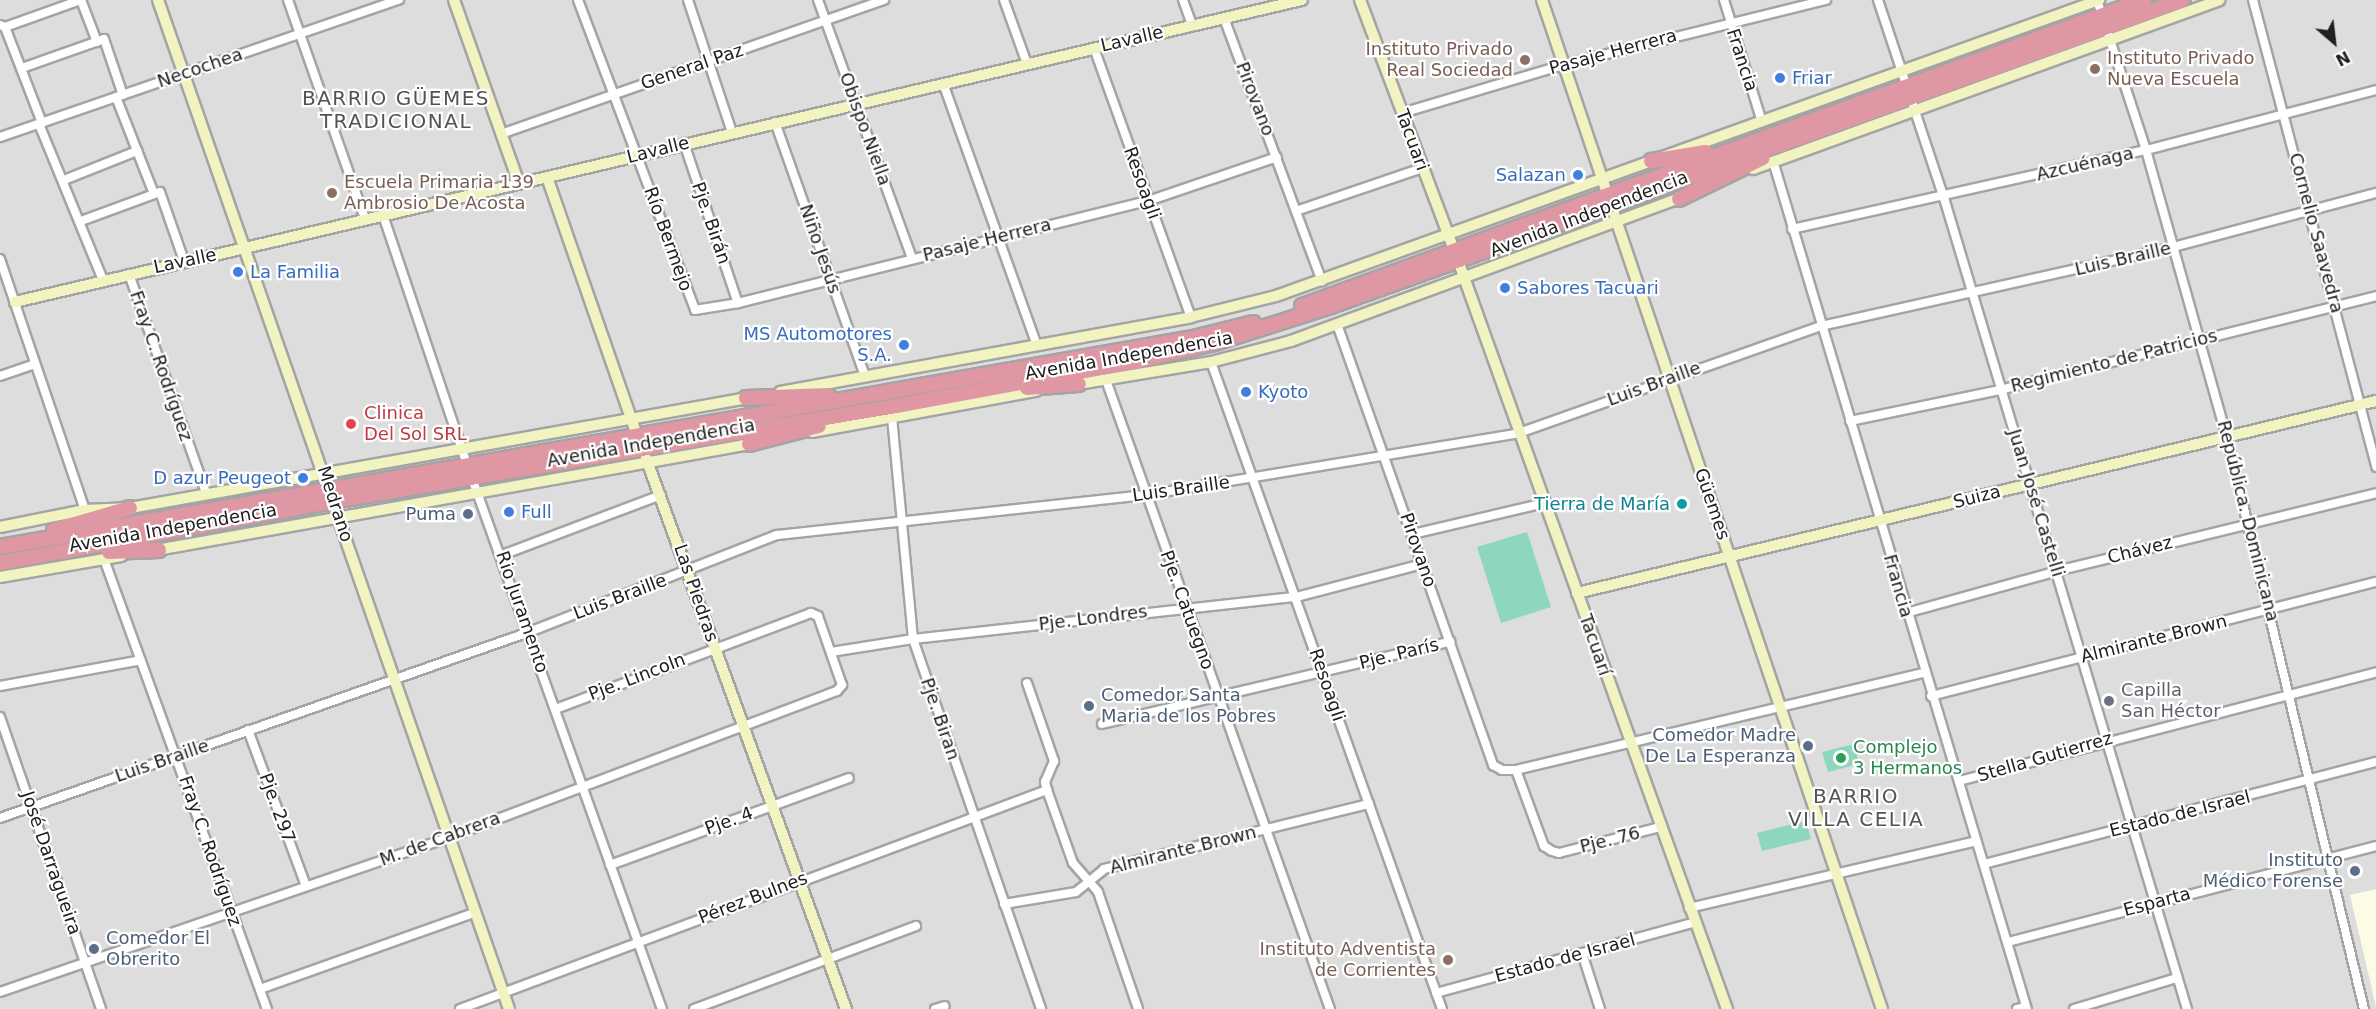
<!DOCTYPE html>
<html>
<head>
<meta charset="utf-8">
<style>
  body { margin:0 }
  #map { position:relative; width:2376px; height:1009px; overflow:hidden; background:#f0ede8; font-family:"DejaVu Sans",sans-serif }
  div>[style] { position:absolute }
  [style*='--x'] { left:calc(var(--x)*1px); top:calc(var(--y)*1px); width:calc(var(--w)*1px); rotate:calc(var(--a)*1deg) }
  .residential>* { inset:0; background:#dedddd }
  .education>* { inset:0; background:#fcfce4 }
  .pitch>* { inset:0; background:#8dd7bc }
  .roads { filter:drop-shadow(2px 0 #a4a4a4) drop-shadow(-2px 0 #a4a4a4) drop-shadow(0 2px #a4a4a4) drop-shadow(0 -2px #a4a4a4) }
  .street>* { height:8px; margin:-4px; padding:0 4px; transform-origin:4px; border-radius:4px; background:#fff }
  .secondary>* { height:10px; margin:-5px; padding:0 5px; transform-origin:5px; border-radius:5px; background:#f1f4c1 }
  .highway>* { height:14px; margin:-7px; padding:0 7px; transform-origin:7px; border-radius:7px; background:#e097a4 }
  .dots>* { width:16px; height:16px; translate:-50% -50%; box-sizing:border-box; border:3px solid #fff; border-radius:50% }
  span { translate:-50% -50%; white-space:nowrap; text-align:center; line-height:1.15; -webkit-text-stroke:4.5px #fff; paint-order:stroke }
  .street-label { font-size:18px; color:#202020 }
  .education-label { font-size:18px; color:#785e54 }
  .right { translate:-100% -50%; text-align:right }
  .left { translate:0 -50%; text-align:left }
  .shop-label { font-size:18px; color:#366cbe }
  .health-label { font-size:18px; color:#be3a42 }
  .culture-label { font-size:18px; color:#0d838f }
  .service-label { font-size:18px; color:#4e5e75 }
  .worship-label { font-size:18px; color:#5b616d }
  .leisure-label { font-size:18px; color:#27864d }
  .neighbourhood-label { font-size:20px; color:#535353; letter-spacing:1.5px }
  .north { position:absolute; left:2304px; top:12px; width:60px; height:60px; -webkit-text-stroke:4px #fff; paint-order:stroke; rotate:152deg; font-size:16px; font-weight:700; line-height:24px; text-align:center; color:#202020 }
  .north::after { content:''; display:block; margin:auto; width:21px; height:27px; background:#202020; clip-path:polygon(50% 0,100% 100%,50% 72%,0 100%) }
</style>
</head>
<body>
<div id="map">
  <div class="residential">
    <i style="clip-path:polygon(0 0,2376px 0,2376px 1009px,0 1009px)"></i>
  </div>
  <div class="education">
    <i style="clip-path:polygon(2376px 889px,2376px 1007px,2350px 895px)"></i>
  </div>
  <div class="pitch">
    <i style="clip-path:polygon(1527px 532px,1551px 607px,1501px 623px,1477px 547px)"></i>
    <i style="clip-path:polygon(1854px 744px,1859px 764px,1828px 772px,1822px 752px)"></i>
    <i style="clip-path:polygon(1806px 821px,1811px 839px,1762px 851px,1757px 833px)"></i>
  </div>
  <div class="roads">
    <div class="street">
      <i style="--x:81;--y:0;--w:45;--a:69.1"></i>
      <i style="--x:288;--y:0;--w:232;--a:70.6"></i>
      <i style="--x:578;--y:0;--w:331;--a:69.3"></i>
      <i style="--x:695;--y:310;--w:44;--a:-9.2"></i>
      <i style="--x:738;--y:303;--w:422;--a:-14"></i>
      <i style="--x:1148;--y:201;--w:136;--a:-18.8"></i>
      <i style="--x:688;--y:0;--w:139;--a:71.6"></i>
      <i style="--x:818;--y:0;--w:275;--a:70"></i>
      <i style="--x:1004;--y:0;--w:68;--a:70.2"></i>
      <i style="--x:1183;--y:0;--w:27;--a:70"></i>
      <i style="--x:1724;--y:0;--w:125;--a:72.7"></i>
      <i style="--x:1878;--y:0;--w:209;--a:71.6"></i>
      <i style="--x:1944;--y:198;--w:847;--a:73.32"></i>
      <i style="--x:2097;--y:0;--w:158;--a:71.9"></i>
      <i style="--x:2146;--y:150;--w:299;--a:74.3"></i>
      <i style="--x:2227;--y:438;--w:587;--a:76.51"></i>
      <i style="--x:2253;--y:0;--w:483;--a:75.2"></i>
      <i style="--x:1224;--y:18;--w:281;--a:69.6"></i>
      <i style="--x:0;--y:25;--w:5;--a:22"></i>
      <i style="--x:5;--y:27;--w:81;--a:-19.6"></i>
      <i style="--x:5;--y:27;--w:103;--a:68.9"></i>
      <i style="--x:1094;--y:48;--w:286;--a:70.2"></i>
      <i style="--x:22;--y:68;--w:87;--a:-19.5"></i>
      <i style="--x:104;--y:39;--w:59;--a:71.3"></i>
      <i style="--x:943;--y:83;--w:278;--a:70.3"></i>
      <i style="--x:116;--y:97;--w:104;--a:68.6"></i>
      <i style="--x:1402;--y:113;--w:168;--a:-16.6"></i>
      <i style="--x:1563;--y:65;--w:271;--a:-13.9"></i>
      <i style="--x:775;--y:122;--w:269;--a:70.5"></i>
      <i style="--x:39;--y:124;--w:169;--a:67.7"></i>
      <i style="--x:501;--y:134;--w:406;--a:-19.3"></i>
      <i style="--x:0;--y:137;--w:422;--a:-19"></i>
      <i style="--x:684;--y:143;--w:169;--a:71.4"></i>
      <i style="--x:1773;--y:161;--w:885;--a:73.33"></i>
      <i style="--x:64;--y:180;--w:79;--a:-21.7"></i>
      <i style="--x:1296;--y:211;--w:133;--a:-18.8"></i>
      <i style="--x:383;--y:215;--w:266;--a:71.4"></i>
      <i style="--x:468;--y:467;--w:576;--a:70.31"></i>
      <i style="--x:81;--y:221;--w:84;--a:-20.2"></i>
      <i style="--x:160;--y:192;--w:73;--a:70.8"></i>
      <i style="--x:1792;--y:229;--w:363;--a:-12.6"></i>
      <i style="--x:2146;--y:150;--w:238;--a:-14.6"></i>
      <i style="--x:0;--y:259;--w:265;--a:71.3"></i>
      <i style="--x:129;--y:274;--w:232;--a:70.6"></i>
      <i style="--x:1338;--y:327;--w:465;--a:70.5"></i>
      <i style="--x:1493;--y:765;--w:10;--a:29"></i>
      <i style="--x:1502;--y:770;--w:14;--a:0"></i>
      <i style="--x:1516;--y:770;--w:419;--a:-13.4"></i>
      <i style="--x:1211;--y:362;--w:687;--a:70.35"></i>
      <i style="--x:0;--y:376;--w:37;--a:-19"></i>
      <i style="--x:1106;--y:380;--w:668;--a:70.4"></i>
      <i style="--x:892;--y:417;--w:223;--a:84.6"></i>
      <i style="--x:913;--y:639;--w:392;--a:70.9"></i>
      <i style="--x:1850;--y:421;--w:153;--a:-11.7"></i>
      <i style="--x:2000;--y:390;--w:388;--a:-14"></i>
      <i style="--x:1413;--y:534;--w:135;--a:-13.3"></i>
      <i style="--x:502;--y:555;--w:170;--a:-20.7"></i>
      <i style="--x:104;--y:559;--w:479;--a:70.1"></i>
      <i style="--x:1906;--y:613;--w:157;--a:-15.5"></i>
      <i style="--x:2057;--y:571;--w:328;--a:-13.7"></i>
      <i style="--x:831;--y:652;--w:83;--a:-9"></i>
      <i style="--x:913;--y:639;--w:385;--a:-6.3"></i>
      <i style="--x:1296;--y:597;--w:131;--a:-14.6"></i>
      <i style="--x:1027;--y:683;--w:83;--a:70.9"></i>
      <i style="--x:1054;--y:761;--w:23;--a:113"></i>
      <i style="--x:1045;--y:782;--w:8;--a:76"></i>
      <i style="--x:1047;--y:790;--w:77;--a:70.4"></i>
      <i style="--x:1073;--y:863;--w:38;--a:49"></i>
      <i style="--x:1098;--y:892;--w:124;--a:71.1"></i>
      <i style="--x:0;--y:686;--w:143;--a:-10.4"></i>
      <i style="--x:1931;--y:696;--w:459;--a:-14.4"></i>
      <i style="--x:0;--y:717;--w:309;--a:70.9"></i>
      <i style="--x:1102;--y:724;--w:358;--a:-13.3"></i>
      <i style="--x:248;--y:730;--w:166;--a:69.6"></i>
      <i style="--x:1516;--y:770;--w:81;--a:69.8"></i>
      <i style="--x:1544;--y:846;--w:9;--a:32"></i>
      <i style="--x:1552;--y:851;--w:7;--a:16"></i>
      <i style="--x:1559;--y:853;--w:104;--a:-14.4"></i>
      <i style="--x:1959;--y:781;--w:431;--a:-14.6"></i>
      <i style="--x:0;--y:818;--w:561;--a:-19.37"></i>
      <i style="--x:529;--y:632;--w:266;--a:-21.4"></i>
      <i style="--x:777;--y:535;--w:371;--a:-6.2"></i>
      <i style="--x:1146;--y:495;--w:378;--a:-9.4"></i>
      <i style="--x:1519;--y:433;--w:320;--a:-19.5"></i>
      <i style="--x:1821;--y:326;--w:361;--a:-12.6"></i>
      <i style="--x:2173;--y:247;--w:210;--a:-14.9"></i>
      <i style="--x:1984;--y:864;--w:405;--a:-14.6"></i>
      <i style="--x:610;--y:865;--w:254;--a:-20"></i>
      <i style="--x:1004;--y:904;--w:73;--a:-9.5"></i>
      <i style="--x:1076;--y:892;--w:36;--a:-39"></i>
      <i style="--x:1104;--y:869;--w:273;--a:-13.8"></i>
      <i style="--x:1689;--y:908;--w:295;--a:-13.1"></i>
      <i style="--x:2008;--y:942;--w:380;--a:-14.6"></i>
      <i style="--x:1582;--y:953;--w:59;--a:72.2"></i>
      <i style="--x:260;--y:989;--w:229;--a:-19.6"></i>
      <i style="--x:0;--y:992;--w:476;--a:-19"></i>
      <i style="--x:450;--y:837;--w:414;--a:-20.7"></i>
      <i style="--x:837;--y:691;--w:8;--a:-50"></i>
      <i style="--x:842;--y:685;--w:73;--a:-109.2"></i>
      <i style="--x:818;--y:616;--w:8;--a:-157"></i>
      <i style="--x:811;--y:613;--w:273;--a:159.4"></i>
      <i style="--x:1436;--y:993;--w:269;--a:-15.3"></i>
      <i style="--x:460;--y:1009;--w:627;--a:-20.46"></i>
      <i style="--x:694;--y:1009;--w:237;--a:-20.5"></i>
      <i style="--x:935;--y:1009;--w:10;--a:-17"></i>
      <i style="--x:2017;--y:1009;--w:9;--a:-13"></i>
      <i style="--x:2074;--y:1009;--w:108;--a:-16.8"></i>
    </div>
    <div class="secondary">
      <i style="--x:158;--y:0;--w:1068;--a:70.82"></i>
      <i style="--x:454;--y:0;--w:195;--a:70.5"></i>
      <i style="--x:1360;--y:0;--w:299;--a:69.4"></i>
      <i style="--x:1465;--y:280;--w:775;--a:70.23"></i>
      <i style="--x:1542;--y:0;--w:1065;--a:71.38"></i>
      <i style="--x:1753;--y:169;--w:496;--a:-19.9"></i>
      <i style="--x:547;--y:177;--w:280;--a:70.8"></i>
      <i style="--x:15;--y:302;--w:1322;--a:-13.21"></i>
      <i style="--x:1072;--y:385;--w:141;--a:-9.4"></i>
      <i style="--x:1211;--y:362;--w:83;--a:-14.7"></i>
      <i style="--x:1291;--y:341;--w:421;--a:-20.2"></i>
      <i style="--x:780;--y:392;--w:418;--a:-10.3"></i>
      <i style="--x:1191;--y:317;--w:88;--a:-13.9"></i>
      <i style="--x:1276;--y:296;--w:875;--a:-19.78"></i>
      <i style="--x:812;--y:432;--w:228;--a:-10.4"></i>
      <i style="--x:646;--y:458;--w:586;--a:70.05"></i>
      <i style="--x:0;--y:527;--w:87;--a:-11.3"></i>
      <i style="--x:85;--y:510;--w:45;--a:-2.5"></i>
      <i style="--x:130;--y:508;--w:633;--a:-10.1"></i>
      <i style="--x:151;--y:551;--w:615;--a:-10.12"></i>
      <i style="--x:0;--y:577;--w:123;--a:-9.8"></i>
      <i style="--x:1577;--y:593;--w:822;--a:-13.51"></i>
    </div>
    <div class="highway">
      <i style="--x:1651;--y:161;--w:55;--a:-9.5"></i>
      <i style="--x:1679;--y:199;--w:93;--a:-26"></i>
      <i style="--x:1302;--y:306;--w:896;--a:-19.97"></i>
      <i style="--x:1027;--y:388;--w:52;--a:-4.4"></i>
      <i style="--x:746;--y:398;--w:82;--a:-2.1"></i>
      <i style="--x:749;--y:444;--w:72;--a:-14.4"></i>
      <i style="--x:54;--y:530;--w:79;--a:-16.1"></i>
      <i style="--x:0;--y:547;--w:900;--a:-9.91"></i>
      <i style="--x:887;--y:392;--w:311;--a:-10"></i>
      <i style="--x:1193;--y:338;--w:62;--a:-14"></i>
      <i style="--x:109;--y:552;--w:50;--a:-2.3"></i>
      <i style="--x:0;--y:563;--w:340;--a:-10.5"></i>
      <i style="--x:334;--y:501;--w:570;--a:-9.59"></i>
      <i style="--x:896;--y:406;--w:246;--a:-10.5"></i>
      <i style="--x:1138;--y:361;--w:79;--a:-13.2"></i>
      <i style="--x:1215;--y:343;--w:122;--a:-17.7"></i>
      <i style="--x:1331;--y:306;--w:905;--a:-19.76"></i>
    </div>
  </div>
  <div class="dots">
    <i style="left:1525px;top:60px;background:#8d6e63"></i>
    <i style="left:2095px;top:69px;background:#8d6e63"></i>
    <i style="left:1780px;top:78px;background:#3f7fe0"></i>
    <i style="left:1578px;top:175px;background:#3f7fe0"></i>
    <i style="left:332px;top:193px;background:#8d6e63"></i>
    <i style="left:238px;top:272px;background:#3f7fe0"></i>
    <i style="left:1505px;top:288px;background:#3f7fe0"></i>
    <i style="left:904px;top:345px;background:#3f7fe0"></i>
    <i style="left:1246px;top:392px;background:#3f7fe0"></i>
    <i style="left:351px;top:424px;background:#e0444e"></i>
    <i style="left:303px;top:478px;background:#3f7fe0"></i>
    <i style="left:1682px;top:504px;background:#0f9aa8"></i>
    <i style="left:509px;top:512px;background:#3f7fe0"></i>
    <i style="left:468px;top:514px;background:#5c6f8a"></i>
    <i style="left:2109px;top:701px;background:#6b7280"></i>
    <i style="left:1089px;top:706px;background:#5c6f8a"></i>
    <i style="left:1808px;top:746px;background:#5c6f8a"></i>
    <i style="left:1841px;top:758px;background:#2e9e5b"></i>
    <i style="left:2355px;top:871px;background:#5c6f8a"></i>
    <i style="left:94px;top:949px;background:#5c6f8a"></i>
    <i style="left:1448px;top:960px;background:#8d6e63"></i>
  </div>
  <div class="street-label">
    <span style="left:1132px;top:39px;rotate:-13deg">Lavalle</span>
    <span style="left:1613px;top:52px;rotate:-15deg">Pasaje Herrera</span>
    <span style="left:1742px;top:60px;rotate:72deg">Francia</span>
    <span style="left:692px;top:67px;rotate:-19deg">General Paz</span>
    <span style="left:200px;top:68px;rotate:-19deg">Necochea</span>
    <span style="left:1255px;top:99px;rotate:69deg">Pirovano</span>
    <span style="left:865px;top:129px;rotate:70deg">Obispo Niella</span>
    <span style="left:1412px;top:140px;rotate:70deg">Tacuari</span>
    <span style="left:658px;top:150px;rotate:-14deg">Lavalle</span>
    <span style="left:2085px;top:164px;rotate:-13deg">Azcuénaga</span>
    <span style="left:1142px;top:183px;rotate:70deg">Resoagli</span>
    <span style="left:1589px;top:214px;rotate:-21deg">Avenida Independencia</span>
    <span style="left:711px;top:223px;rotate:71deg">Pje. Birán</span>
    <span style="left:2316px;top:233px;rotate:75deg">Cornelio Saavedra</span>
    <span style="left:668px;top:239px;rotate:70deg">Río Bermejo</span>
    <span style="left:987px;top:240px;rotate:-14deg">Pasaje Herrera</span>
    <span style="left:820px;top:249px;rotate:71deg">Niño Jesús</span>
    <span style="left:2123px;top:259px;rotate:-13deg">Luis Braille</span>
    <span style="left:185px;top:261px;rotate:-12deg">Lavalle</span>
    <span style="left:1129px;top:356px;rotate:-10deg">Avenida Independencia</span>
    <span style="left:2114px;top:361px;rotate:-14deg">Regimiento de Patricios</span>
    <span style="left:161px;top:366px;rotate:71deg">Fray C. Rodríguez</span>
    <span style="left:1654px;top:384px;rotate:-20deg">Luis Braille</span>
    <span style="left:651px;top:443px;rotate:-10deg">Avenida Independencia</span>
    <span style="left:1181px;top:489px;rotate:-8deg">Luis Braille</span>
    <span style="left:1977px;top:497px;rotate:-14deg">Suiza</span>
    <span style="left:2036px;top:503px;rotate:73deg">Juan José Castelli</span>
    <span style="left:335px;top:504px;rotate:72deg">Medrano</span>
    <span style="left:1712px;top:504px;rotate:71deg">Güemes</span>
    <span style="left:2248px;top:521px;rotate:76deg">República. Dominicana</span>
    <span style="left:173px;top:528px;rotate:-10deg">Avenida Independencia</span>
    <span style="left:1418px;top:550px;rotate:71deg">Pirovano</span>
    <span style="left:2140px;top:550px;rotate:-14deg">Chávez</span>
    <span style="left:1898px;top:586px;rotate:74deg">Francia</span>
    <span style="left:696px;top:593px;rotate:71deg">Las Piedras</span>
    <span style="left:620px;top:597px;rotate:-21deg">Luis Braille</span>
    <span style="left:1187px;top:610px;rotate:70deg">Pje. Catuegno</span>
    <span style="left:522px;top:612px;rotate:71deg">Rio Juramento</span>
    <span style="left:1093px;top:618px;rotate:-7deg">Pje. Londres</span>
    <span style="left:2154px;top:639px;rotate:-14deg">Almirante Brown</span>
    <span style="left:1595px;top:645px;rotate:71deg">Tacuarí</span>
    <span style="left:1399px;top:654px;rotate:-14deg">Pje. París</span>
    <span style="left:637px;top:677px;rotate:-21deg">Pje. Lincoln</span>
    <span style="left:1327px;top:685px;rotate:71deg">Resoagli</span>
    <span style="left:940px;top:719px;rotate:71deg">Pje. Biran</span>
    <span style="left:2045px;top:757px;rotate:-16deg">Stella Gutierrez</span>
    <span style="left:162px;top:761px;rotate:-19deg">Luis Braille</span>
    <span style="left:277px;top:808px;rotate:70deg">Pje. 297</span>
    <span style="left:2180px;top:814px;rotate:-14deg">Estado de Israel</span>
    <span style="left:729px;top:821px;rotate:-20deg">Pje. 4</span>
    <span style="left:440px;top:839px;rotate:-20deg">M. de Cabrera</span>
    <span style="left:1610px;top:840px;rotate:-14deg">Pje. 76</span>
    <span style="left:1183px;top:850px;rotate:-14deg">Almirante Brown</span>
    <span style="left:210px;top:851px;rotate:71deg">Fray C. Rodríguez</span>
    <span style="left:51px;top:863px;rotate:71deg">José Darragueira</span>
    <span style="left:753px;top:898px;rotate:-21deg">Pérez Bulnes</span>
    <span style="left:2157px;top:902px;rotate:-15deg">Esparta</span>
    <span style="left:1565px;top:958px;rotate:-15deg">Estado de Israel</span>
  </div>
  <div class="education-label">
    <span class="right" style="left:1513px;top:60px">Instituto Privado<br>Real Sociedad</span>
    <span class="left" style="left:2107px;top:69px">Instituto Privado<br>Nueva Escuela</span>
    <span class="left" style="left:344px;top:193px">Escuela Primaria 139<br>Ambrosio De Acosta</span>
    <span class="right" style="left:1436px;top:960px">Instituto Adventista<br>de Corrientes</span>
  </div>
  <div class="shop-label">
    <span class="left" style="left:1792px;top:78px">Friar</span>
    <span class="right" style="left:1566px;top:175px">Salazan</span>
    <span class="left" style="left:250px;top:272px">La Familia</span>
    <span class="left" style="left:1517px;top:288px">Sabores Tacuari</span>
    <span class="right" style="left:892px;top:345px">MS Automotores<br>S.A.</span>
    <span class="left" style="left:1258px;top:392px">Kyoto</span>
    <span class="right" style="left:291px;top:478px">D azur Peugeot</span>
    <span class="left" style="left:521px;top:512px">Full</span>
  </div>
  <div class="health-label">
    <span class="left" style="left:364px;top:424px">Clinica<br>Del Sol SRL</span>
  </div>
  <div class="culture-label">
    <span class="right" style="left:1670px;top:504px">Tierra de María</span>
  </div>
  <div class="service-label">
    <span class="right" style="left:456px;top:514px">Puma</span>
    <span class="left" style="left:1101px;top:706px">Comedor Santa<br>Maria de los Pobres</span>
    <span class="right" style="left:1796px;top:746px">Comedor Madre<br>De La Esperanza</span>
    <span class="right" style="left:2343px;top:871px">Instituto<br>Médico Forense</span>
    <span class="left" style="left:106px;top:949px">Comedor El<br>Obrerito</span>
  </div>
  <div class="worship-label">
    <span class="left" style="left:2121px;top:701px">Capilla<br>San Héctor</span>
  </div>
  <div class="leisure-label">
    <span class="left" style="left:1853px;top:758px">Complejo<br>3 Hermanos</span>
  </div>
  <div class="neighbourhood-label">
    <span style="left:396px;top:110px">BARRIO GÜEMES<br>TRADICIONAL</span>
    <span style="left:1856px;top:808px">BARRIO<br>VILLA CELIA</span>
  </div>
  <div class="north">N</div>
</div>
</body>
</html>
